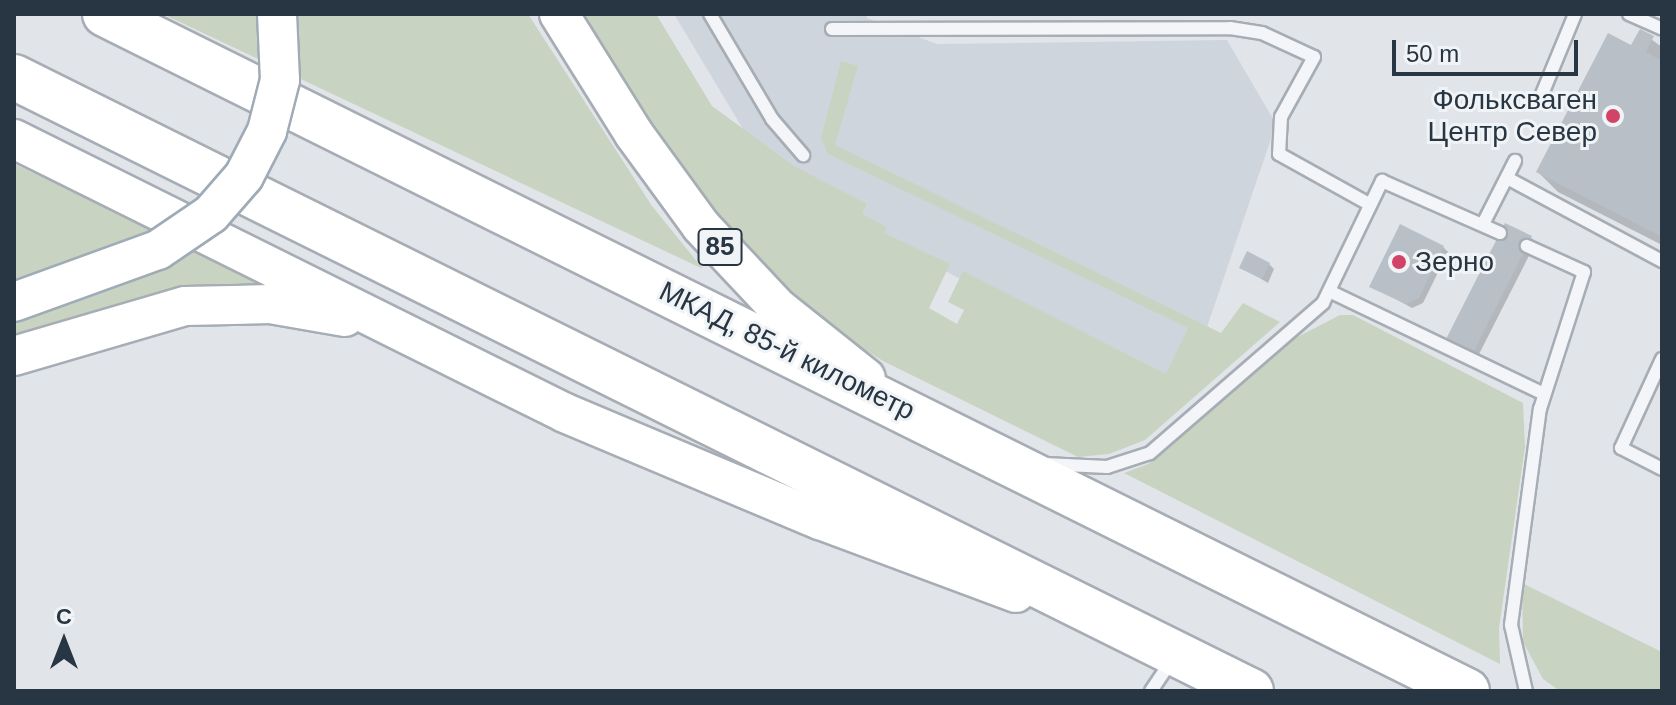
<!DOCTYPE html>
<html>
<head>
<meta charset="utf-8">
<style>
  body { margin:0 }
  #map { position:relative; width:1676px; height:705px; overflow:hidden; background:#e1e5ea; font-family:Arial,sans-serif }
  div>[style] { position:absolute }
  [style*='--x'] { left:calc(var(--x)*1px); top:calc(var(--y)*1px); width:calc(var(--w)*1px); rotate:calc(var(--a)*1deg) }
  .built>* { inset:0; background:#cfd5dc }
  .green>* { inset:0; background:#c8d4c1 }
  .shadow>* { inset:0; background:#0003 }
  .building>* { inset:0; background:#b8bfc7 }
  .roads { filter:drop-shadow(2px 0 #a6adb4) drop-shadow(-2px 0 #a6adb4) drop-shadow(0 2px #a6adb4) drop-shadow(0 -2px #a6adb4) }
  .lane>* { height:12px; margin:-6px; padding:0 6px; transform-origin:6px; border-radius:6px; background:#f3f5f8 }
  .primary>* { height:38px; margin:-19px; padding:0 19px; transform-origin:19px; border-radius:19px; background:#fff }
  .highway>* { height:44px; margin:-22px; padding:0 22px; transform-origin:22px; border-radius:22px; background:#fff }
  .bridges { filter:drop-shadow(2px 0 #9fabb6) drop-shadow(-2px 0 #9fabb6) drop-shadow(0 2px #9fabb6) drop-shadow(0 -2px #9fabb6) }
  .primary-bridge>* { height:38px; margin:-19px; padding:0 19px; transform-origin:19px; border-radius:19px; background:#fff }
  .dots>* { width:22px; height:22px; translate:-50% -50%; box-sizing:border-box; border:4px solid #f0f4f7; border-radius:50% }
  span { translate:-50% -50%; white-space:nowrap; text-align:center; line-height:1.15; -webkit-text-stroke:6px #f0f4f7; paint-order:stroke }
  .shield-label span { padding:2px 6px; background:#f0f4f7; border:2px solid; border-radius:6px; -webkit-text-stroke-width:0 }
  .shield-label { font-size:26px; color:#283542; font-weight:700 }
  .poi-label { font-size:28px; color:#283542 }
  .right { translate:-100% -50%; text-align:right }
  .left { translate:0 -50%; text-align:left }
  .street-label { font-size:28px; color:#283542 }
  .frame { position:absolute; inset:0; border:16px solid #283542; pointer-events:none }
  .north { position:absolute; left:24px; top:601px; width:80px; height:80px; -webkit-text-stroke:6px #f0f4f7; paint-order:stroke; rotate:0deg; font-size:22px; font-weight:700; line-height:32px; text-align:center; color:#283542 }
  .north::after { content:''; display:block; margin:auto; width:28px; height:36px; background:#283542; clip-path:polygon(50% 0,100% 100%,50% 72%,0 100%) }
  .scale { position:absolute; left:1392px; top:40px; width:186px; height:36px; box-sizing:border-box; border:4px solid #283542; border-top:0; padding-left:10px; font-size:24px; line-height:28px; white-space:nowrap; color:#283542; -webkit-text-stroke:6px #f0f4f7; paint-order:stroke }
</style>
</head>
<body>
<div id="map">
  <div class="built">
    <i style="clip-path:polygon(674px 14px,867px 14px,867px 18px,937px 44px,1227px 40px,1276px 124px,1183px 398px,773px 179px)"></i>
  </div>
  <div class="green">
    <i style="clip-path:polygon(163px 14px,528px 14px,652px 206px,703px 269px)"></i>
    <i style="clip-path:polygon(579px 14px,656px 14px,712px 106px,794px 166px,867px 204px,862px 214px,887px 227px,884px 233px,950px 264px,929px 308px,957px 324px,964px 310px,948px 302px,963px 271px,1166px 374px,1188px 328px,828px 154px,821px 138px,841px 61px,858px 66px,835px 145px,1221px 333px,1243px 303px,1280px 322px,1145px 440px,1109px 454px,1078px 457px,883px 361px,810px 316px,702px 200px)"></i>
    <i style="clip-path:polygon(14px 164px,277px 286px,171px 292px,14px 336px)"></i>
    <i style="clip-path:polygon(1340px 315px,1353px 315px,1523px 403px,1525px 447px,1499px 628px,1500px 664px,1124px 473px,1148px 464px,1168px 449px,1284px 344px)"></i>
    <i style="clip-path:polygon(1522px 583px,1662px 652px,1662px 691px,1560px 691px,1543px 679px,1523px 642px)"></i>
  </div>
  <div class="shadow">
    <i style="clip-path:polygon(1641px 32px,1662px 47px,1662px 245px,1558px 192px,1538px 172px)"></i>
    <i style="clip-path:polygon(1531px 238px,1536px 242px,1476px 360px,1451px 348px)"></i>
    <i style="clip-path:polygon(1443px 247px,1448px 252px,1423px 303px,1412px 308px,1372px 286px)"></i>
    <i style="clip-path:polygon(1269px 264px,1274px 269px,1268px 283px,1241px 267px)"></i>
  </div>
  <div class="building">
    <i style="clip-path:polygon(1640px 29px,1654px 36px,1646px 52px,1662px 61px,1662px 237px,1536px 172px,1608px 33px,1631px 45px)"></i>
    <i style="clip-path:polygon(1505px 223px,1532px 236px,1471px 357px,1444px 343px)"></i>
    <i style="clip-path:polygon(1400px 224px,1444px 246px,1419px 298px,1406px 304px,1369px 287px)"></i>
    <i style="clip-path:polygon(1247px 251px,1270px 263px,1262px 279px,1239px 268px)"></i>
  </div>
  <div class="roads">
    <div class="lane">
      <i style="--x:710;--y:14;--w:122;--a:59.4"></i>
      <i style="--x:772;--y:119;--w:48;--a:49.3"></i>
      <i style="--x:1629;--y:14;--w:36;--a:24"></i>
      <i style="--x:832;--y:29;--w:398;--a:-0.1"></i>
      <i style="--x:1230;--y:28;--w:32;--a:9"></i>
      <i style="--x:1262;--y:33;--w:57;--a:24.8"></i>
      <i style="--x:1314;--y:57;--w:68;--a:118.8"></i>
      <i style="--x:1281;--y:117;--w:37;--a:93"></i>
      <i style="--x:1279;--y:154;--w:103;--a:29.1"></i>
      <i style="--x:1540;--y:99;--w:92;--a:-67.6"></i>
      <i style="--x:1509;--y:179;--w:174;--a:28.2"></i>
      <i style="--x:1483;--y:224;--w:71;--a:-63.1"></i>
      <i style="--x:1331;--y:292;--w:234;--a:25.6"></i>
      <i style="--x:1662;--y:359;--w:98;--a:114.7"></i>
      <i style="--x:1621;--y:448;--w:46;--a:27.1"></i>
      <i style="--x:1045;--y:464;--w:62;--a:2.8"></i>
      <i style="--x:1107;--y:467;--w:45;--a:-18"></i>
      <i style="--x:1150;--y:453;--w:229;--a:-40.9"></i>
      <i style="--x:1323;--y:303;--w:136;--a:-64.2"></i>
      <i style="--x:1382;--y:181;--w:129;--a:23.8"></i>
      <i style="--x:1151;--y:691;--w:37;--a:-56"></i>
      <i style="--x:1526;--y:691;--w:68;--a:-102.8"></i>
      <i style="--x:1511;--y:625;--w:218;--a:-82.4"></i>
      <i style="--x:1540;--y:409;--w:144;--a:-72.2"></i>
      <i style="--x:1584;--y:272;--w:63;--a:-155.5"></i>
    </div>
    <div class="primary">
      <i style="--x:559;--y:14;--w:142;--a:58"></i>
      <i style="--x:634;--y:134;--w:114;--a:53.9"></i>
      <i style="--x:701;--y:226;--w:112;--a:46.8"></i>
      <i style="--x:778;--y:308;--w:112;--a:38.5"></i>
      <i style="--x:14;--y:139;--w:615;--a:26.44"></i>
      <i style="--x:565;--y:413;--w:277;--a:22.8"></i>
      <i style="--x:820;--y:520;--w:209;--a:20.4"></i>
      <i style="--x:14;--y:356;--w:178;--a:-16.3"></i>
      <i style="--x:185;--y:306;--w:85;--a:-1.3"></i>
      <i style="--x:270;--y:304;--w:76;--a:9.8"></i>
    </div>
    <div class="highway">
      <i style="--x:105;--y:14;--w:1521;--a:26.43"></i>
      <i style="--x:14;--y:77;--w:1381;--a:26.4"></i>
    </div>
  </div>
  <div class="bridges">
    <div class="primary-bridge">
      <i style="--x:14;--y:302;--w:153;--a:-19.9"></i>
      <i style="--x:158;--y:250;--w:64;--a:-34.2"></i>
      <i style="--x:211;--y:214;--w:50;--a:-49"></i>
      <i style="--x:244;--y:176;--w:51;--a:-62.9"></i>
      <i style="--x:267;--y:131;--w:53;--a:-75.7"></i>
      <i style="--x:280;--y:80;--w:66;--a:-92.6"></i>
    </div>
  </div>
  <div class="dots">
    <i style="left:1613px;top:116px;background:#d24368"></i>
    <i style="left:1399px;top:262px;background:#d24368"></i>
  </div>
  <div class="shield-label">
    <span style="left:720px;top:247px">85</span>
  </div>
  <div class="poi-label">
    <span class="right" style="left:1597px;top:116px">Фольксваген<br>Центр Север</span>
    <span class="left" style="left:1415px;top:262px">Зерно</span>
  </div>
  <div class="street-label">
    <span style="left:787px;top:351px;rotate:26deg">МКАД, 85-й километр</span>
  </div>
  <div class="frame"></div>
  <div class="north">С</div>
  <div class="scale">50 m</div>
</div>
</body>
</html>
